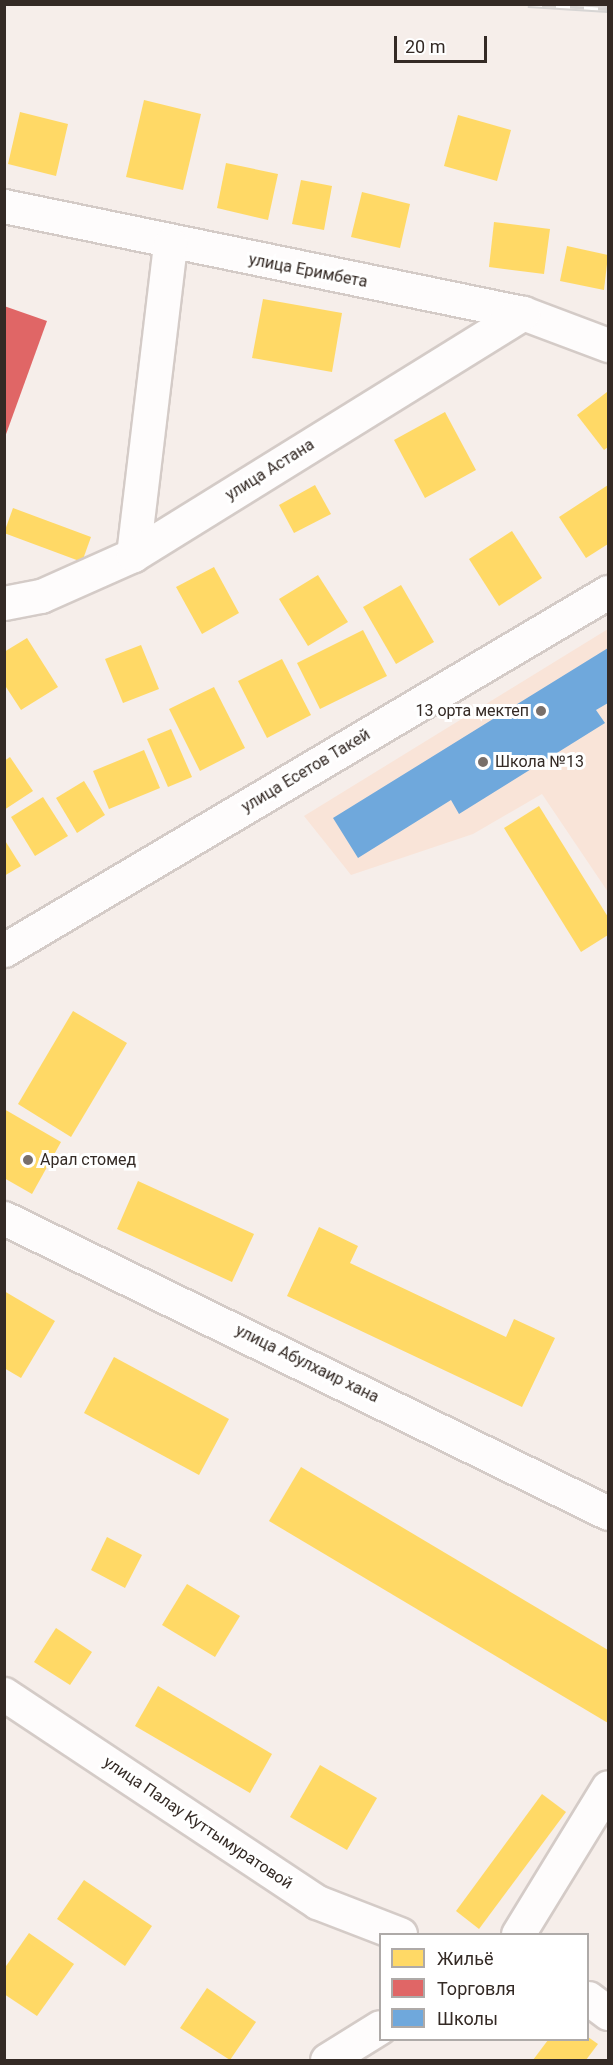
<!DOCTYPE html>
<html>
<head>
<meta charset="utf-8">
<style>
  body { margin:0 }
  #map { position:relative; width:613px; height:2065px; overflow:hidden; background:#f6eeea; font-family:Roboto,sans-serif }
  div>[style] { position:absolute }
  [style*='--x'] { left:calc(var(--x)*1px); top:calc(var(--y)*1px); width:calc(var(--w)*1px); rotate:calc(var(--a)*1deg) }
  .built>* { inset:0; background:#f9e4d8 }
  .homes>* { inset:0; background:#ffd966 }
  .shops>* { inset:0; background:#e06666 }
  .schools>* { inset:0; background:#6fa8dc }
  .roads { filter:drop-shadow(2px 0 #d4cbc7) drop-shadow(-2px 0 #d4cbc7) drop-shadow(0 2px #d4cbc7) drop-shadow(0 -2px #d4cbc7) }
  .minor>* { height:33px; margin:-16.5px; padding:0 16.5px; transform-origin:16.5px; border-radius:16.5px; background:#fefcfc }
  .rail>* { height:7px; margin-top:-3.5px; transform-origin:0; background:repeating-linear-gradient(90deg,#fff 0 14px,#d7d5d4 0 28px); box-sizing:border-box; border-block:2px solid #d7d5d4 }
  .dots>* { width:16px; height:16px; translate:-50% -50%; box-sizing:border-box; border:3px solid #fff; border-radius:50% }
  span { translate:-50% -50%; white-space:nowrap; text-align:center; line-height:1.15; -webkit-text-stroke:6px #fff; paint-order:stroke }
  .street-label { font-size:16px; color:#342a25 }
  .poi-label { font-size:16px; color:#342a25 }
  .right { translate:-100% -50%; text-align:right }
  .left { translate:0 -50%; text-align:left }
  .frame { position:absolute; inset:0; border:6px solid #342a25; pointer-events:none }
  .legend { position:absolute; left:379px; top:1933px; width:210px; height:108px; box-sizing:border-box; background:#fff; border:2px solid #aeaaa8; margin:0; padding:8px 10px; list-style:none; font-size:18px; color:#342a25 }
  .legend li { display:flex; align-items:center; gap:12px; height:30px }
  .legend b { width:30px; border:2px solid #aeaaa8 }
  .scale { position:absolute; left:394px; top:36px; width:93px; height:27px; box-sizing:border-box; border:3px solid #342a25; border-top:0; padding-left:8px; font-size:18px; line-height:21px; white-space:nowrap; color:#342a25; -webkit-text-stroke:4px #fff; paint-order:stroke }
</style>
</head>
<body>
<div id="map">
  <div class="built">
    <i style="clip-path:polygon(608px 629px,608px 892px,542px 794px,473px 834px,351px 875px,304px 816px)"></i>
  </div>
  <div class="homes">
    <i style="clip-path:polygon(144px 100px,201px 114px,183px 190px,126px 177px)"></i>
    <i style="clip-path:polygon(20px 112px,68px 124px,56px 176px,8px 164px)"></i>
    <i style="clip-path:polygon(458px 115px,511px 130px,497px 181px,444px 166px)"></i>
    <i style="clip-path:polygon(226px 163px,278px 174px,268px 220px,217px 208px)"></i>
    <i style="clip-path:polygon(301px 180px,332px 186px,324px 230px,292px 224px)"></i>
    <i style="clip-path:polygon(362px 192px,410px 204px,400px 248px,351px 237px)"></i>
    <i style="clip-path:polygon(494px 222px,550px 229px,544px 274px,489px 267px)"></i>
    <i style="clip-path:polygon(567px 246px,608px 255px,604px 290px,560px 281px)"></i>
    <i style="clip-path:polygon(263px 299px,342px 313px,332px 372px,252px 358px)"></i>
    <i style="clip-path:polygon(607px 392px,608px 447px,604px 450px,577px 415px)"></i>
    <i style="clip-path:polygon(445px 412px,476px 470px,425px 498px,394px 440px)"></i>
    <i style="clip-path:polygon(315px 485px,331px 514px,294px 533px,279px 505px)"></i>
    <i style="clip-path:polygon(608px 485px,608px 544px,586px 558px,559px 517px)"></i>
    <i style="clip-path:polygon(13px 508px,91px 537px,82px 562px,4px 533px)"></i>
    <i style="clip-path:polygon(512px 531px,542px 578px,499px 606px,469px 559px)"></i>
    <i style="clip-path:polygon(214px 567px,239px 613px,202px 634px,176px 587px)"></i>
    <i style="clip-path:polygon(318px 575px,348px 622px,308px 646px,279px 599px)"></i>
    <i style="clip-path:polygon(401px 585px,434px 642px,396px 664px,363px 607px)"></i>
    <i style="clip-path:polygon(363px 630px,387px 676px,320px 709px,297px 663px)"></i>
    <i style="clip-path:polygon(27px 638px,58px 687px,21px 710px,4px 684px,4px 652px)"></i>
    <i style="clip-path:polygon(141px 645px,159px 689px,123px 703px,105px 659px)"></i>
    <i style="clip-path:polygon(282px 659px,311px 715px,267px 738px,238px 681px)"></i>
    <i style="clip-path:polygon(214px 687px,245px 748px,200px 771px,169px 709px)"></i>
    <i style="clip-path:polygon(171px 729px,192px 777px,168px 787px,147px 739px)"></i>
    <i style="clip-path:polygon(144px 750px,160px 788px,109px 809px,93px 771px)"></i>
    <i style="clip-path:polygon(10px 757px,33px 791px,4px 810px,4px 761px)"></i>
    <i style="clip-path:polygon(84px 781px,105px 815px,77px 833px,56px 798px)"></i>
    <i style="clip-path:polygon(43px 797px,68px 836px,35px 856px,11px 817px)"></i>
    <i style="clip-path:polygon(539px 806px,608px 917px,608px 935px,581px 952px,504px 828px)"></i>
    <i style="clip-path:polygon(4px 839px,21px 866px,4px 876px)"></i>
    <i style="clip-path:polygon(73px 1011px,127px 1043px,71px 1137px,18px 1104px)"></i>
    <i style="clip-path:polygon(4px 1109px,61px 1142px,32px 1194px,4px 1178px)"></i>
    <i style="clip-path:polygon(138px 1181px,254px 1234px,232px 1282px,117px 1229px)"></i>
    <i style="clip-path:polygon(319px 1227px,358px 1246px,350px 1263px,506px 1337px,514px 1319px,555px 1338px,522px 1407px,287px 1296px)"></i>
    <i style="clip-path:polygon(4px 1291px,55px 1321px,21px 1378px,4px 1368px)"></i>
    <i style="clip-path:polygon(114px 1357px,229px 1419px,199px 1475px,84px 1413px)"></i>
    <i style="clip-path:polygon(301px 1467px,608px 1650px,608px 1723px,269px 1521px)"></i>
    <i style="clip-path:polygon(107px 1537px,142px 1555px,125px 1588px,91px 1570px)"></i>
    <i style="clip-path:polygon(187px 1584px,240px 1616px,215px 1657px,162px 1625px)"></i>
    <i style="clip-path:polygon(56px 1628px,92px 1652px,70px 1685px,34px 1662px)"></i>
    <i style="clip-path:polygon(158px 1686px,272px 1754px,250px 1793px,135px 1726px)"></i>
    <i style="clip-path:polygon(320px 1765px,377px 1798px,347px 1850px,290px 1817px)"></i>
    <i style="clip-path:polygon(542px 1794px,566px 1812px,479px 1929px,456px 1911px)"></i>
    <i style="clip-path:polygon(84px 1880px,152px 1926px,125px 1966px,57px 1919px)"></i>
    <i style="clip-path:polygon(29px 1933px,74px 1964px,37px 2016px,4px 1994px,4px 1969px)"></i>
    <i style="clip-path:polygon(207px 1988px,256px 2022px,230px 2060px,180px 2028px)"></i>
    <i style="clip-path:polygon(588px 2037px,598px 2044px,586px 2060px,533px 2060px,548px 2040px)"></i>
  </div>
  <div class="shops">
    <i style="clip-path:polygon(4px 306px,47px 321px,5px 437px,4px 437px)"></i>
  </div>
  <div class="schools">
    <i style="clip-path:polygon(608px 648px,608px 703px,596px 710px,605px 723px,459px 814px,451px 800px,358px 858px,333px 818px)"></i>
  </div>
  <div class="roads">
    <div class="minor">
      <i style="--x:4;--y:206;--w:530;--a:11.65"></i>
      <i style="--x:523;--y:313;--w:91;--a:20.6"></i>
      <i style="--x:133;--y:555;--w:313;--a:-83.2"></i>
      <i style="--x:4;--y:603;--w:38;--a:-11"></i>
      <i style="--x:41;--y:596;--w:101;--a:-24"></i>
      <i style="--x:133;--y:555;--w:459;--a:-31.8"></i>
      <i style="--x:4;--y:950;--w:702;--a:-30.66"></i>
      <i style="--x:4;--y:1218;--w:672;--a:26.03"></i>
      <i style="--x:4;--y:1694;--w:376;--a:33.6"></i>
      <i style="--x:317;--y:1902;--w:89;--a:21.1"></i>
      <i style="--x:518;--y:1934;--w:172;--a:-58.5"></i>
      <i style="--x:588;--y:1998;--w:25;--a:37"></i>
      <i style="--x:327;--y:2060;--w:62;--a:-31.9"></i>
    </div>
  </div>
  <div class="rail">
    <i style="--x:528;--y:4;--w:80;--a:3.6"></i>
  </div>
  <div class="dots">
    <i style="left:541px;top:711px;background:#786f6a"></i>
    <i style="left:483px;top:762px;background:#786f6a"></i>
    <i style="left:28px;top:1160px;background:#786f6a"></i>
  </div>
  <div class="street-label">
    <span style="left:308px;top:271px;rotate:11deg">улица Еримбета</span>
    <span style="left:270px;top:470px;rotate:-32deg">улица Астана</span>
    <span style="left:306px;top:771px;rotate:-31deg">улица Есетов Такей</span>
    <span style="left:307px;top:1364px;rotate:26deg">улица Абулхаир хана</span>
    <span style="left:198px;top:1823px;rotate:34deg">улица Палау Куттымуратовой</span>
  </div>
  <div class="poi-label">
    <span class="right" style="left:529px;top:711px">13 орта мектеп</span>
    <span class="left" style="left:495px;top:762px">Школа №13</span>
    <span class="left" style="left:40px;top:1160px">Арал стомед</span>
  </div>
  <div class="frame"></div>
  <ul class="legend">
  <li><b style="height:16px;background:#ffd966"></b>Жильё</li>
  <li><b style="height:16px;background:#e06666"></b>Торговля</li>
  <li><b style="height:16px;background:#6fa8dc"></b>Школы</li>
  </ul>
  <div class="scale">20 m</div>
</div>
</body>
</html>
